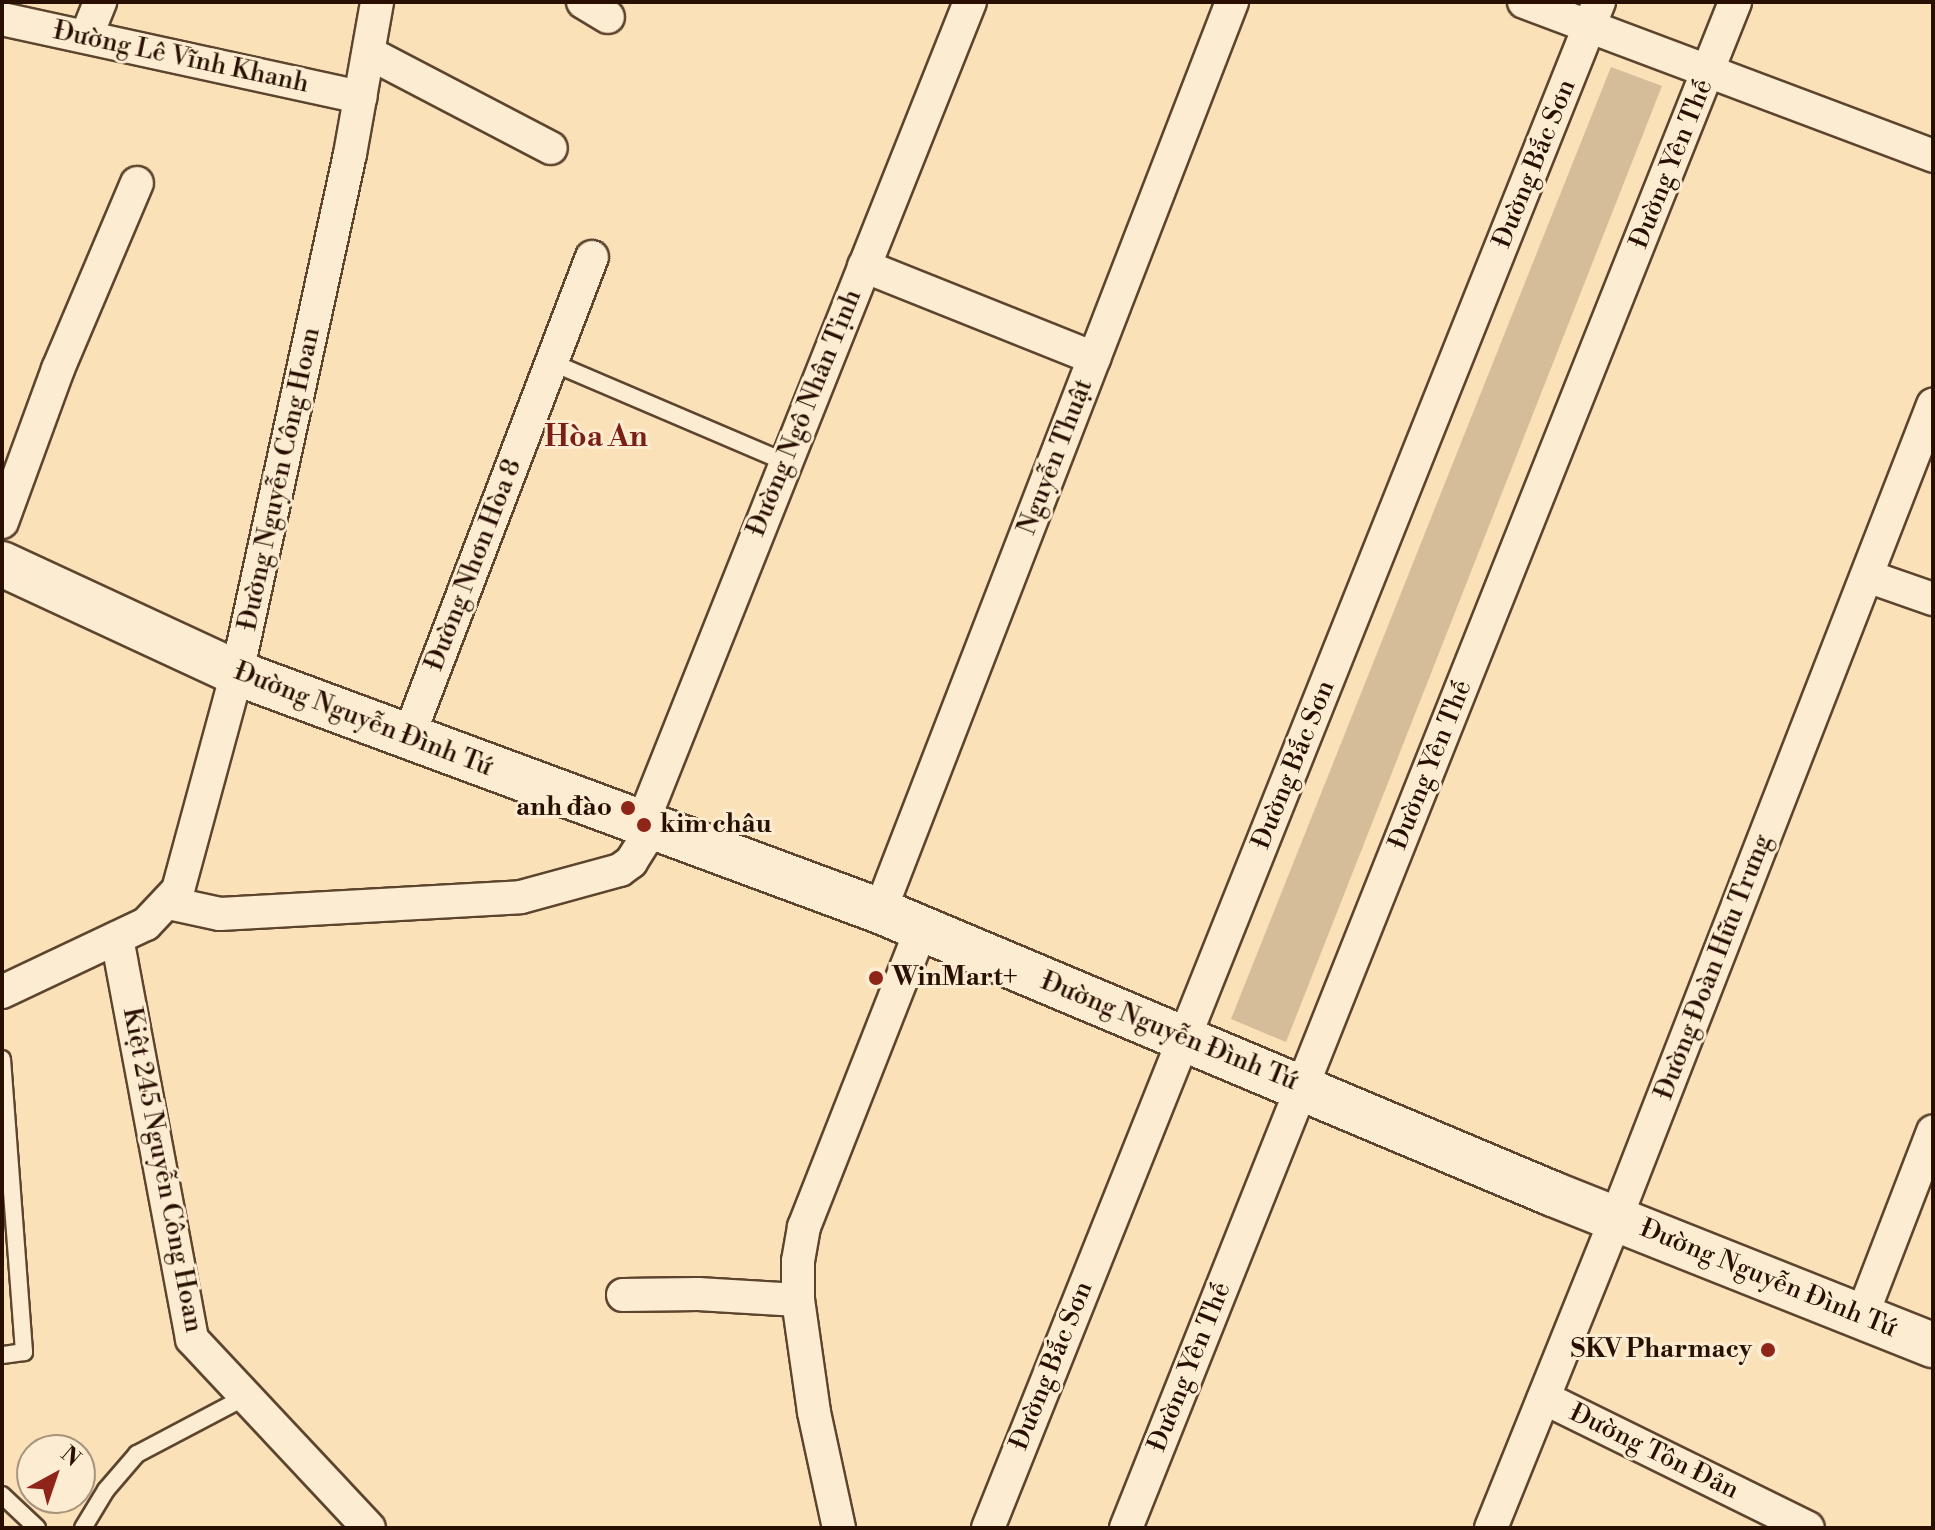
<!DOCTYPE html>
<html>
<head>
<meta charset="utf-8">
<style>
  body { margin:0 }
  #map { position:relative; width:1935px; height:1530px; overflow:hidden; background:#fae1b8; font-family:"Libre Bodoni",serif }
  div>[style] { position:absolute }
  [style*='--x'] { left:calc(var(--x)*1px); top:calc(var(--y)*1px); width:calc(var(--w)*1px); rotate:calc(var(--a)*1deg) }
  .green>* { inset:0; background:#d6bd99 }
  .roads { filter:drop-shadow(2px 0 #5d442e) drop-shadow(-2px 0 #5d442e) drop-shadow(0 2px #5d442e) drop-shadow(0 -2px #5d442e) }
  .lane>* { height:16px; margin:-8px; padding:0 8px; transform-origin:8px; border-radius:8px; background:#fcecd1 }
  .street>* { height:32px; margin:-16px; padding:0 16px; transform-origin:16px; border-radius:16px; background:#fcecd1 }
  .secondary>* { height:44px; margin:-22px; padding:0 22px; transform-origin:22px; border-radius:22px; background:#fcecd1 }
  .dots>* { width:22px; height:22px; translate:-50% -50%; box-sizing:border-box; border:4px solid #fcecd1; border-radius:50% }
  span { translate:-50% -50%; white-space:nowrap; text-align:center; line-height:1.15; -webkit-text-stroke:6px #fcecd1; paint-order:stroke }
  .street-label { font-size:26px; color:#290f00 }
  .poi-label { font-size:26px; color:#290f00; font-weight:700 }
  .right { translate:-100% -50%; text-align:right }
  .left { translate:0 -50%; text-align:left }
  .quarter-label { font-size:30px; color:#7a1f14; font-weight:700 }
  .frame { position:absolute; inset:0; border:4px solid #290f00; pointer-events:none }
  .north { position:absolute; left:16px; top:1434px; width:80px; height:80px; box-sizing:border-box; background:#fcecd1; border:2px solid #a8947d; border-radius:50%; rotate:40deg; font-size:22px; font-weight:700; line-height:32px; text-align:center; color:#290f00 }
  .north::after { content:''; display:block; margin:auto; width:28px; height:36px; background:#8f2418; clip-path:polygon(50% 0,100% 100%,50% 72%,0 100%) }
</style>
</head>
<body>
<div id="map">
  <div class="green">
    <i style="clip-path:polygon(1611px 67px,1662px 86px,1286px 1042px,1231px 1019px)"></i>
  </div>
  <div class="roads">
    <div class="lane">
      <i style="--x:551;--y:362;--w:254;--a:23.1"></i>
      <i style="--x:2;--y:1059;--w:294;--a:85.7"></i>
      <i style="--x:24;--y:1352;--w:22;--a:172"></i>
      <i style="--x:2;--y:1495;--w:48;--a:43.3"></i>
      <i style="--x:83;--y:1528;--w:44;--a:-58.8"></i>
      <i style="--x:106;--y:1490;--w:48;--a:-49.3"></i>
      <i style="--x:137;--y:1454;--w:122;--a:-27.8"></i>
    </div>
    <div class="street">
      <i style="--x:583;--y:2;--w:29;--a:31"></i>
      <i style="--x:1524;--y:2;--w:437;--a:20.6"></i>
      <i style="--x:2;--y:19;--w:367;--a:12.3"></i>
      <i style="--x:86;--y:37;--w:38;--a:-68"></i>
      <i style="--x:369;--y:53;--w:205;--a:27.6"></i>
      <i style="--x:864;--y:266;--w:248;--a:21.8"></i>
      <i style="--x:2;--y:522;--w:163;--a:-69.9"></i>
      <i style="--x:58;--y:369;--w:202;--a:-67"></i>
      <i style="--x:1867;--y:576;--w:70;--a:19.2"></i>
      <i style="--x:408;--y:738;--w:515;--a:-69.07"></i>
      <i style="--x:642;--y:824;--w:885;--a:-68.25"></i>
      <i style="--x:169;--y:903;--w:52;--a:12.2"></i>
      <i style="--x:220;--y:914;--w:301;--a:-3.2"></i>
      <i style="--x:521;--y:897;--w:103;--a:-15.3"></i>
      <i style="--x:620;--y:870;--w:14;--a:-36"></i>
      <i style="--x:631;--y:862;--w:41;--a:-57.8"></i>
      <i style="--x:880;--y:911;--w:975;--a:-68.83"></i>
      <i style="--x:117;--y:938;--w:408;--a:79.4"></i>
      <i style="--x:192;--y:1339;--w:259;--a:46.9"></i>
      <i style="--x:2;--y:992;--w:159;--a:-25.3"></i>
      <i style="--x:146;--y:924;--w:47;--a:-46.7"></i>
      <i style="--x:178;--y:890;--w:225;--a:-74.8"></i>
      <i style="--x:237;--y:673;--w:531;--a:-77.72"></i>
      <i style="--x:350;--y:154;--w:154;--a:-79.9"></i>
      <i style="--x:623;--y:1295;--w:75;--a:-0.8"></i>
      <i style="--x:698;--y:1294;--w:100;--a:3.4"></i>
      <i style="--x:1861;--y:1318;--w:200;--a:-68.9"></i>
      <i style="--x:1544;--y:1398;--w:294;--a:26.2"></i>
      <i style="--x:839;--y:1528;--w:119;--a:-102.2"></i>
      <i style="--x:814;--y:1412;--w:113;--a:-98.1"></i>
      <i style="--x:798;--y:1300;--w:39;--a:-90"></i>
      <i style="--x:798;--y:1261;--w:35;--a:-80"></i>
      <i style="--x:804;--y:1227;--w:321;--a:-68.5"></i>
      <i style="--x:988;--y:1528;--w:1644;--a:-68.18"></i>
      <i style="--x:1126;--y:1528;--w:1643;--a:-68.24"></i>
      <i style="--x:1491;--y:1528;--w:334;--a:-68"></i>
      <i style="--x:1616;--y:1218;--w:873;--a:-68.7"></i>
    </div>
    <div class="secondary">
      <i style="--x:2;--y:564;--w:259;--a:24.9"></i>
      <i style="--x:237;--y:673;--w:686;--a:20.31"></i>
      <i style="--x:880;--y:911;--w:730;--a:22.81"></i>
      <i style="--x:1553;--y:1194;--w:409;--a:21.7"></i>
    </div>
  </div>
  <div class="dots">
    <i style="left:628px;top:808px;background:#8f2418"></i>
    <i style="left:644px;top:825px;background:#8f2418"></i>
    <i style="left:876px;top:978px;background:#8f2418"></i>
    <i style="left:1768px;top:1350px;background:#8f2418"></i>
  </div>
  <div class="street-label">
    <span style="left:181px;top:58px;rotate:12deg">Đường Lê Vĩnh Khanh</span>
    <span style="left:1535px;top:164px;rotate:-68deg">Đường Bắc Sơn</span>
    <span style="left:1672px;top:164px;rotate:-68deg">Đường Yên Thế</span>
    <span style="left:805px;top:413px;rotate:-68deg">Đường Ngô Nhân Tịnh</span>
    <span style="left:1056px;top:457px;rotate:-69deg">Nguyễn Thuật</span>
    <span style="left:280px;top:479px;rotate:-78deg">Đường Nguyễn Công Hoan</span>
    <span style="left:474px;top:565px;rotate:-69deg">Đường Nhơn Hòa 8</span>
    <span style="left:363px;top:720px;rotate:21deg">Đường Nguyễn Đình Tứ</span>
    <span style="left:1294px;top:765px;rotate:-68deg">Đường Bắc Sơn</span>
    <span style="left:1431px;top:765px;rotate:-68deg">Đường Yên Thế</span>
    <span style="left:1714px;top:967px;rotate:-69deg">Đường Đoàn Hữu Trưng</span>
    <span style="left:1169px;top:1032px;rotate:22deg">Đường Nguyễn Đình Tứ</span>
    <span style="left:162px;top:1170px;rotate:79deg">Kiệt 245 Nguyễn Công Hoan</span>
    <span style="left:1768px;top:1279px;rotate:22deg">Đường Nguyễn Đình Tứ</span>
    <span style="left:1052px;top:1366px;rotate:-68deg">Đường Bắc Sơn</span>
    <span style="left:1190px;top:1367px;rotate:-68deg">Đường Yên Thế</span>
    <span style="left:1654px;top:1452px;rotate:26deg">Đường Tôn Đản</span>
  </div>
  <div class="poi-label">
    <span class="right" style="left:612px;top:808px">anh đào</span>
    <span class="left" style="left:660px;top:825px">kim châu</span>
    <span class="left" style="left:892px;top:978px">WinMart+</span>
    <span class="right" style="left:1752px;top:1350px">SKV Pharmacy</span>
  </div>
  <div class="quarter-label">
    <span style="left:596px;top:437px">Hòa An</span>
  </div>
  <div class="frame"></div>
  <div class="north">N</div>
</div>
</body>
</html>
